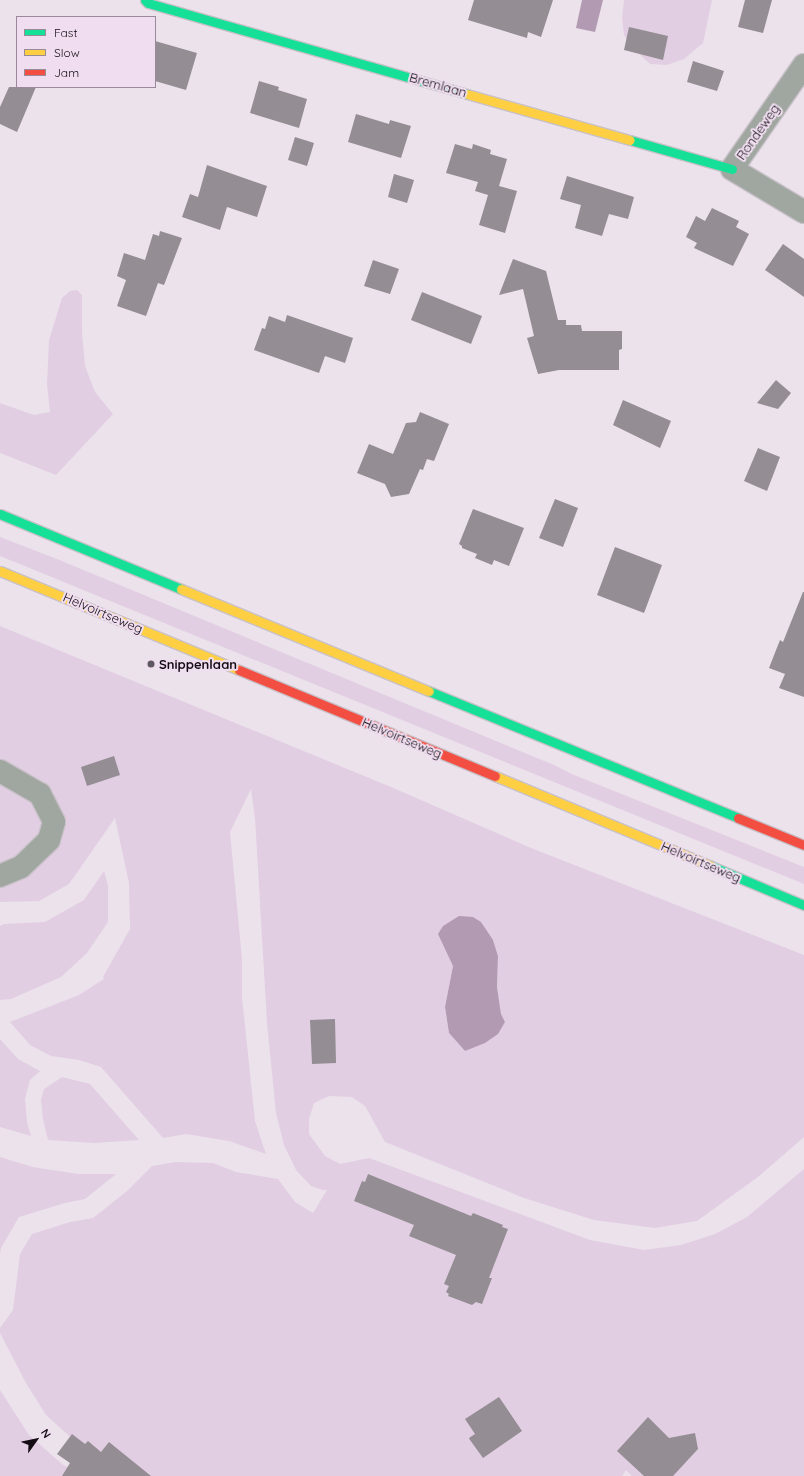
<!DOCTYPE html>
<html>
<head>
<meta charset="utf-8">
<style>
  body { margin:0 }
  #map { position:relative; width:804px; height:1476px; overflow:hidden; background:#ece2ec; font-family:Quicksand,sans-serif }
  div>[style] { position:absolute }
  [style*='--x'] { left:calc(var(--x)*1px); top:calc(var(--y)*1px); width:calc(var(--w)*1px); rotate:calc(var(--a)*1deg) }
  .green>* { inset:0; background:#e2cee2 }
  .water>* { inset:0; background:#b39ab3 }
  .building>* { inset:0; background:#948d94 }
  .roads { filter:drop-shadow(1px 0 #c8c1c8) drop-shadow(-1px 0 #c8c1c8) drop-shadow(0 1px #c8c1c8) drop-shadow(0 -1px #c8c1c8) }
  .street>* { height:22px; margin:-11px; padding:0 11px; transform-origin:11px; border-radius:11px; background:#a0a6a0 }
  .fast>* { height:9px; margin:-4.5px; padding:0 4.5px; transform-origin:4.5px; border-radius:4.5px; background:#16e098 }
  .slow>* { height:9px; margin:-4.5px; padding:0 4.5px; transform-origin:4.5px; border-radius:4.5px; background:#ffcf43 }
  .jam>* { height:9px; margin:-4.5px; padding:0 4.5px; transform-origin:4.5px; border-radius:4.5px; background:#f24e42 }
  .dots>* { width:11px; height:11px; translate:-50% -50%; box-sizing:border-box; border:2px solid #f0def0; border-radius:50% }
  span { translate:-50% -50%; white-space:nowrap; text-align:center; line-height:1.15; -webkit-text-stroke:4px #f0def0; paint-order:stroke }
  .street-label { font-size:13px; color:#130d13 }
  .poi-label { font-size:13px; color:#130d13; font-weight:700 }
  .left { translate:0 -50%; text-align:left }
  .legend { position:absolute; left:16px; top:16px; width:140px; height:72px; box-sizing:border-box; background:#f0def0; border:1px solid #988a98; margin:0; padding:5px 7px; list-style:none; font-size:12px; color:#130d13 }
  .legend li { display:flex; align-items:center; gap:8px; height:20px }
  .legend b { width:20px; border:1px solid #988a98 }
  .north { position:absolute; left:16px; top:1420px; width:40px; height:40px; -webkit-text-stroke:3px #f0def0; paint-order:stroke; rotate:57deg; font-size:11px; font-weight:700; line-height:16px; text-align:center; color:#130d13 }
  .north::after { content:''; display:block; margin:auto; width:14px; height:18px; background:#130d13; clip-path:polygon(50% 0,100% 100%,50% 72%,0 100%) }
</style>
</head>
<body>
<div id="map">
  <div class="green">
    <i style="clip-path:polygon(624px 0,712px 0,703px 43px,684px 59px,667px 65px,650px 64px,635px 50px,624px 35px,622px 18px)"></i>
    <i style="clip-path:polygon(77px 290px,82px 295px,82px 332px,85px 366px,95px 392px,113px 414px,56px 475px,0 453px,0 403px,34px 415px,50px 412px,47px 384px,49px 340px,62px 298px,70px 291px)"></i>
    <i style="clip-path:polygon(0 537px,57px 559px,554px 765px,574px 775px,804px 867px,804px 884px,0 556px)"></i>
    <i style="clip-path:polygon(evenodd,0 626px,391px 787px,531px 848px,804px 955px,804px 1137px,758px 1177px,697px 1221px,655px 1228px,594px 1220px,524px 1198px,385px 1142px,365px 1106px,352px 1097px,329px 1096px,314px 1103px,309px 1119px,309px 1134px,325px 1156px,340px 1164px,369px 1158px,590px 1240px,644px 1250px,681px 1245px,715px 1234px,747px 1217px,804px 1169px,804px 1476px,632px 1476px,626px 1470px,622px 1476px,122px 1476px,77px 1443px,46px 1415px,26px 1383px,0 1333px,0 1328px,13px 1310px,20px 1254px,32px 1234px,70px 1222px,93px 1218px,127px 1191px,152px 1166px,176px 1162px,213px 1163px,236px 1172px,278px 1179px,295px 1202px,313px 1213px,327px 1190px,323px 1190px,311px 1186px,296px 1170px,284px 1145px,276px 1113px,267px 1023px,255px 818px,251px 789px,230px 832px,242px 959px,242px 997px,255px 1121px,266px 1154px,229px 1141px,186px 1134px,163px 1138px,101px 1067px,79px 1060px,51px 1056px,30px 1045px,10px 1022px,79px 995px,104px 979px,103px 977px,130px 929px,129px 883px,115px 818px,69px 884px,39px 901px,0 902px,0 626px,493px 940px,498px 956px,497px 987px,501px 1014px,505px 1022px,465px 1051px,449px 1033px,445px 1007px,453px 966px,493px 940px)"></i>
    <i style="clip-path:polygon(104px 871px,108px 885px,108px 922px,87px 953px,61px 977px,11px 999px,0 1000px,0 926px,4px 924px,45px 922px,84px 900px)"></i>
    <i style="clip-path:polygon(0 1039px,18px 1059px,40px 1071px,30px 1080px,25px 1099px,27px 1122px,31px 1136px,0 1127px)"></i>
    <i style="clip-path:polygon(62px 1077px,90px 1084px,139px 1140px,94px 1143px,48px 1140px,43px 1119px,41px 1100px,44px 1089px)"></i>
    <i style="clip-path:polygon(0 1157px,33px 1167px,78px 1174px,116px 1174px,85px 1199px,65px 1203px,19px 1217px,1px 1248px,0 1253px)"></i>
    <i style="clip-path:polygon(0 1390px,29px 1435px,62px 1464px,84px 1476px,0 1476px)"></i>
  </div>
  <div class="water">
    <i style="clip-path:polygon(582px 0,603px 0,595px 32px,576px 28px)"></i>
    <i style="clip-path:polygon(459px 916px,473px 917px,481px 922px,493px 940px,498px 956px,497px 987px,501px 1014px,505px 1022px,498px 1034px,485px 1043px,465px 1051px,449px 1033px,445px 1007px,453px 966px,438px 934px,443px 926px)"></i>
  </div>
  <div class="building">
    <i style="clip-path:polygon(474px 0,553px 0,541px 37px,528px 32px,527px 38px,468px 20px)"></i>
    <i style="clip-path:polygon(745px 0,772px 0,763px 33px,738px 27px)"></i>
    <i style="clip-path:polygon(629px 27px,668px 36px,663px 60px,624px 50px)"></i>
    <i style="clip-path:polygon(155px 41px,197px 53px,186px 90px,155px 81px)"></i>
    <i style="clip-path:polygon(693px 61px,724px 71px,717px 91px,687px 82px)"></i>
    <i style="clip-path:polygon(259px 81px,279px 87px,278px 90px,307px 99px,299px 128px,250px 113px)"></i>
    <i style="clip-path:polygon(9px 87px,36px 87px,17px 132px,0 124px,0 107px)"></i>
    <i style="clip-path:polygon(356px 114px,389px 124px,390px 120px,411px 126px,401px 158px,348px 142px)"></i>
    <i style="clip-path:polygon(295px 137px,314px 143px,307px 166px,288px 160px)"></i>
    <i style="clip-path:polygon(455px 144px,472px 149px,473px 144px,491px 150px,490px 154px,507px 159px,499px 186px,517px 191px,505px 233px,479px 225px,488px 195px,475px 191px,478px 182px,446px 173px)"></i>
    <i style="clip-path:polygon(207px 165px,267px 186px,257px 217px,227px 207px,220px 230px,182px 217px,190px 194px,198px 197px)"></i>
    <i style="clip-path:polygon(394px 174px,414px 180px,407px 203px,388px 197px)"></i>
    <i style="clip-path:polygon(567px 176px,634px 197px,628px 219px,609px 214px,602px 236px,575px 228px,581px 205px,560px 199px)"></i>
    <i style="clip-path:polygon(712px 208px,739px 221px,736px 227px,749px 234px,733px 266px,694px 248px,697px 243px,686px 237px,696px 216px,705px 221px)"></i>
    <i style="clip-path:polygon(160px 231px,182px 238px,164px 285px,158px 283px,146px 316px,117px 306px,126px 280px,117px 276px,124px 253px,145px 260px,153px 234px,159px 236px)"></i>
    <i style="clip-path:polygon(783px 244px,804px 259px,804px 297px,765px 270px)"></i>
    <i style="clip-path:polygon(513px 259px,546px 271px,558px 320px,566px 320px,566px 325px,581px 325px,582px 331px,622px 331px,622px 349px,619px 350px,619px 370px,559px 370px,538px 374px,527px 338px,534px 336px,523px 289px,499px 295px)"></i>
    <i style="clip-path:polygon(373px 260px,399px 269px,390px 294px,364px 286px)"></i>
    <i style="clip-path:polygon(422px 292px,482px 316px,471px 344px,411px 320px)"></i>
    <i style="clip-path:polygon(287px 315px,353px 338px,345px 363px,325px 356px,319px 373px,254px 350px,262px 328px,265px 329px,269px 316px,285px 322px)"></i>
    <i style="clip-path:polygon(776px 380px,791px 393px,778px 409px,757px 403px)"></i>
    <i style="clip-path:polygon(623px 400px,671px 421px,660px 448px,613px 425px)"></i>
    <i style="clip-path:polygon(420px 412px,449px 424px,434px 461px,427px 459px,423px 470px,420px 469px,409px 494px,391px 497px,385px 484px,357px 473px,369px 444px,393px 454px,406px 423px,416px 422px)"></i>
    <i style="clip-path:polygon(758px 448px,780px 457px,767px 491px,744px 481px)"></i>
    <i style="clip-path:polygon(555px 499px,578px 508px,563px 547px,539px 538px)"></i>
    <i style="clip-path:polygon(473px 509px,524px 528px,509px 566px,494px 560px,492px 565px,475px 558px,477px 554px,462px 548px,462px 546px,459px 544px)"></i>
    <i style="clip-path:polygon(615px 547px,662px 565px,644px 613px,597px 595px)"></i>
    <i style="clip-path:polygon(803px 592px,804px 592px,804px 697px,779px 688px,785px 674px,769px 668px,780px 640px,783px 642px)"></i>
    <i style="clip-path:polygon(114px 756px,120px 775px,87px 786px,81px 767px)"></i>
    <i style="clip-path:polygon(335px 1019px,336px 1063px,312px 1064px,310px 1020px)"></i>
    <i style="clip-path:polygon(368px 1174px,471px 1216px,473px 1213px,503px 1225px,502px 1227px,508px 1229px,489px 1278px,492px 1278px,482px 1304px,476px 1302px,472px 1305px,448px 1296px,449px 1294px,446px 1292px,449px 1286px,444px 1284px,456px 1255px,409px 1236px,414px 1225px,354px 1201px,362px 1181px,365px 1182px)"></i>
    <i style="clip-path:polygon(499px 1397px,522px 1431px,483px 1458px,470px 1440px,469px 1438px,475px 1434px,465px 1419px)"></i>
    <i style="clip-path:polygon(648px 1417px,669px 1438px,695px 1433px,698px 1449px,673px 1476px,644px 1476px,617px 1451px)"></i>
    <i style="clip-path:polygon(72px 1434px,85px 1444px,88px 1441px,101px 1452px,109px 1442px,151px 1476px,62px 1476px,70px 1463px,57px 1454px)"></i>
  </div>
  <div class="roads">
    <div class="street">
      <i style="--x:804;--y:65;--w:126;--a:124.7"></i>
      <i style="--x:732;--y:169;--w:84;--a:30.8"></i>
      <i style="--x:0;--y:771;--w:46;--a:29.9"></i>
      <i style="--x:40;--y:794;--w:31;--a:63"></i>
      <i style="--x:54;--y:822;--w:19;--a:106"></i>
      <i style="--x:49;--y:840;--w:39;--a:136"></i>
      <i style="--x:21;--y:867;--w:23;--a:157"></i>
    </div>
    <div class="fast">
      <i style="--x:145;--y:0;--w:4;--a:45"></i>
      <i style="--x:148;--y:3;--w:332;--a:15.9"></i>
      <i style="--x:630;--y:140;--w:106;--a:15.9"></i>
      <i style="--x:0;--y:514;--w:196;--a:22.5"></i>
      <i style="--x:429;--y:691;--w:334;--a:22.3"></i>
      <i style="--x:711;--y:866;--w:101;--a:22.8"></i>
    </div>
    <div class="slow">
      <i style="--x:467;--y:94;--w:169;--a:15.8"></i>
      <i style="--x:0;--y:571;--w:259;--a:22.5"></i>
      <i style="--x:181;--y:589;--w:268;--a:22.4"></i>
      <i style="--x:495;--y:776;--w:234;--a:22.6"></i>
    </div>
    <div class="jam">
      <i style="--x:239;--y:670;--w:277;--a:22.5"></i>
      <i style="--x:738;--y:818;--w:71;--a:22.2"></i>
    </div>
  </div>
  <div class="dots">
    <i style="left:151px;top:664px;background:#5f585f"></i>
  </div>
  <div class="street-label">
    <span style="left:438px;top:85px;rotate:16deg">Bremlaan</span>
    <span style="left:758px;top:132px;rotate:-55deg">Rondeweg</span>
    <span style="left:103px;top:613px;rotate:23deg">Helvoirtseweg</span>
    <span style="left:402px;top:738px;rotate:23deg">Helvoirtseweg</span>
    <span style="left:701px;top:862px;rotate:23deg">Helvoirtseweg</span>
  </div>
  <div class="poi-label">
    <span class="left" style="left:159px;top:664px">Snippenlaan</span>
  </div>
  <ul class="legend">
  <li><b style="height:5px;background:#16e098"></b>Fast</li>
  <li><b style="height:5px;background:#ffcf43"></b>Slow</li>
  <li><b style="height:5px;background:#f24e42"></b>Jam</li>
  </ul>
  <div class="north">N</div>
</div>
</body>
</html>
